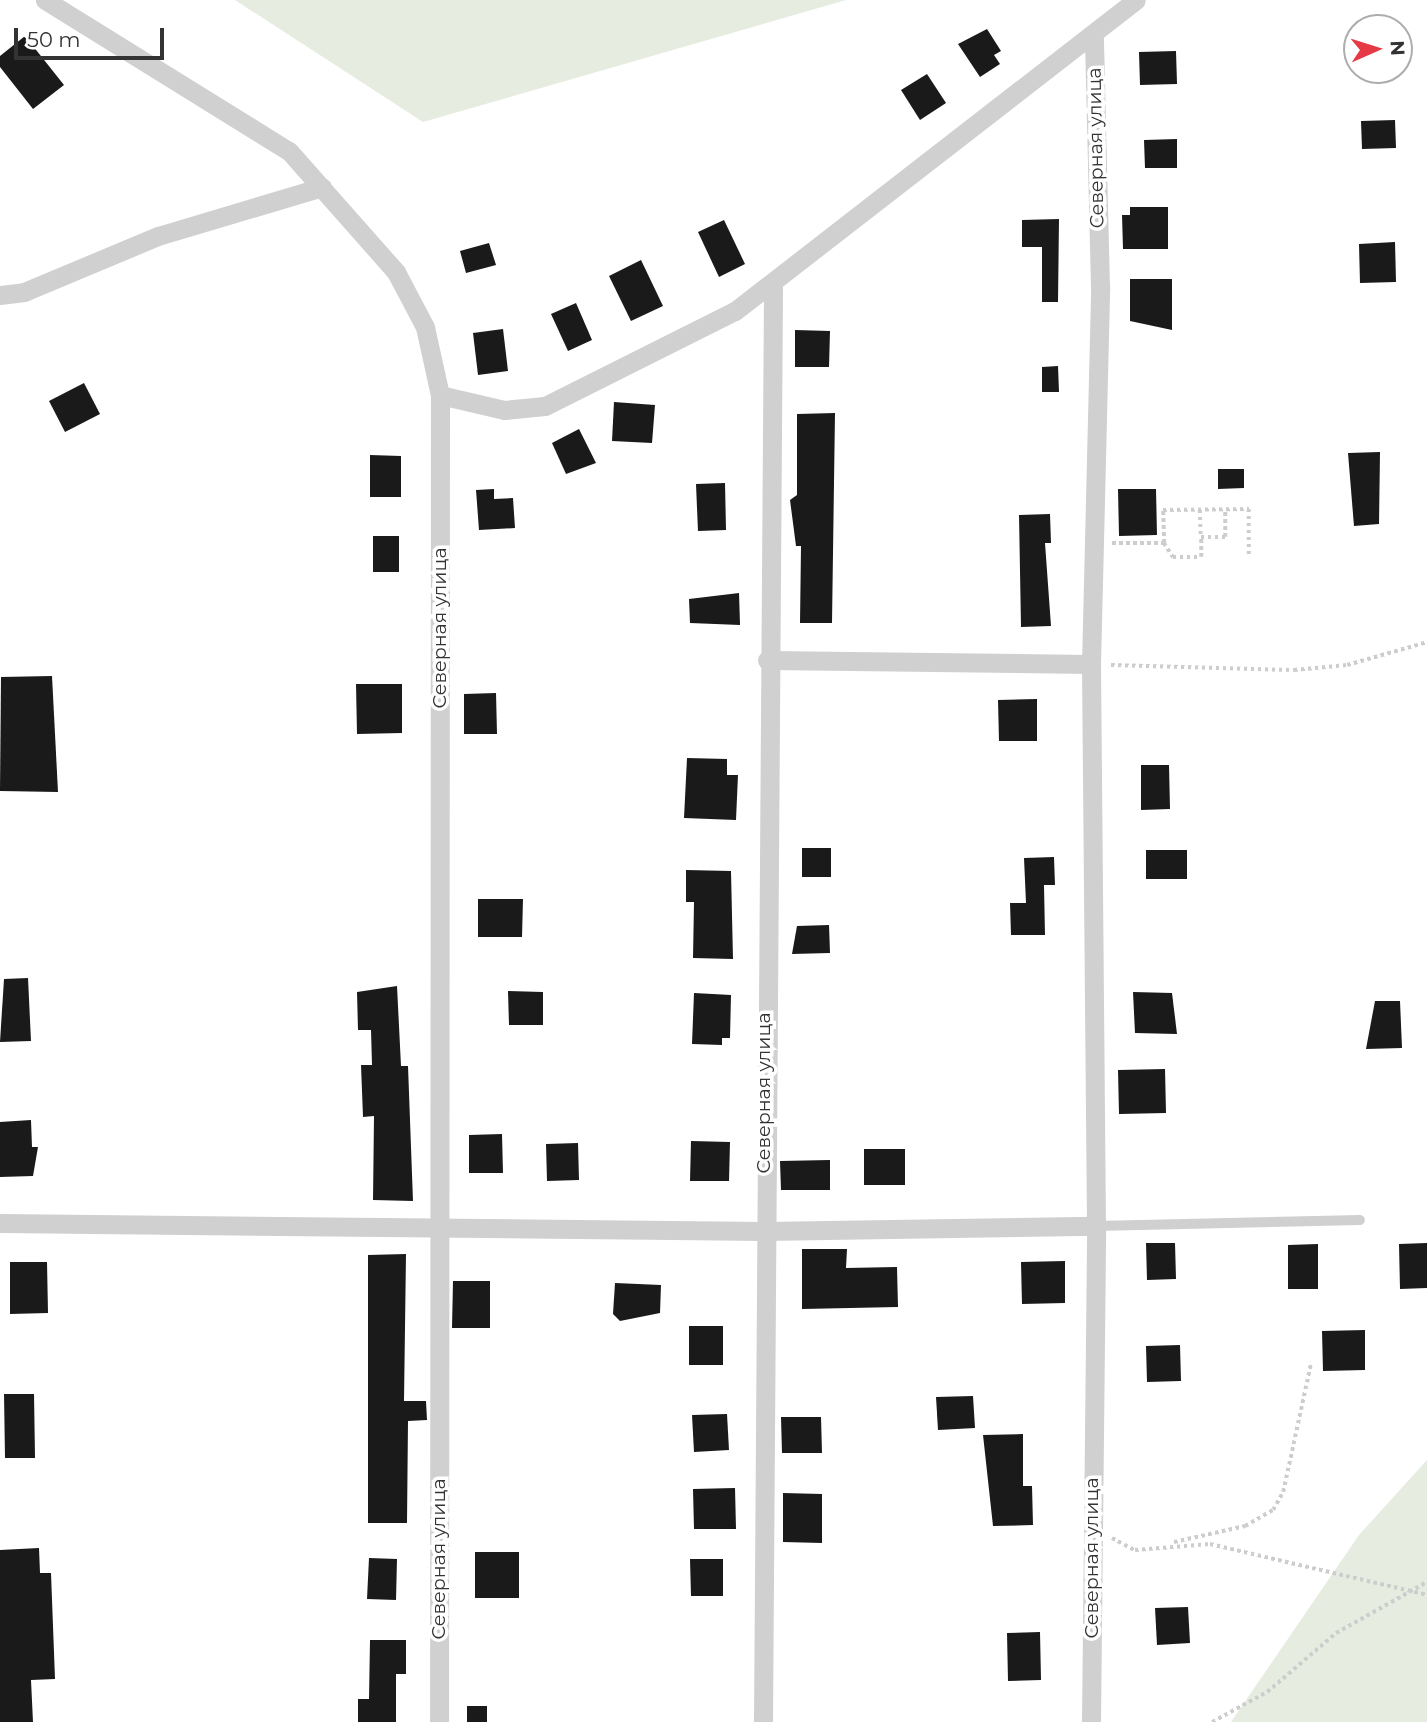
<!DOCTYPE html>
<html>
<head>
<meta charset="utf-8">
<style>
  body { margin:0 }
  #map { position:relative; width:1427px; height:1722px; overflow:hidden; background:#fff; font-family:Montserrat,sans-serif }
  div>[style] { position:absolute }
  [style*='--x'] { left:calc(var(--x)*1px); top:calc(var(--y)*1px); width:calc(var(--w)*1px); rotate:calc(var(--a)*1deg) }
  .green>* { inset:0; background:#e6ecdf }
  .building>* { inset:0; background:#1a1a1a }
  .path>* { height:3.5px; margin-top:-1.75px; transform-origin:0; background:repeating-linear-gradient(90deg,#cdcdcd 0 3.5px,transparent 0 7px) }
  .service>* { height:10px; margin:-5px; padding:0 5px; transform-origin:5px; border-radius:5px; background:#d0d0d0 }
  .minor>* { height:19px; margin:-9.5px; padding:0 9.5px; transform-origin:9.5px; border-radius:9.5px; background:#d0d0d0 }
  span { translate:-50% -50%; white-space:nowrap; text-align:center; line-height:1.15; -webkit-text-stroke:7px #fff; paint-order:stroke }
  .street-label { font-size:19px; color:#333 }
  .north { position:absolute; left:1343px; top:14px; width:70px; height:70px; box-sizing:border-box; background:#fff; border:2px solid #adadad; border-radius:50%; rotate:87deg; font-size:19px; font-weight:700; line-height:28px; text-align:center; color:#333 }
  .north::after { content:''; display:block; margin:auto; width:24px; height:32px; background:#e63946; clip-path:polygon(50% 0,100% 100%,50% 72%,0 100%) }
  .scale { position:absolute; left:14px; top:28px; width:150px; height:32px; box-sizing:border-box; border:4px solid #333; border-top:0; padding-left:9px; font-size:21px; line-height:24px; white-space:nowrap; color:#333; -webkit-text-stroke:5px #fff; paint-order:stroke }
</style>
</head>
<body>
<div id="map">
  <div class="green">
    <i style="clip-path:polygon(235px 0,846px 0,423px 122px)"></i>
    <i style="clip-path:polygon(1427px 1460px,1427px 1722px,1231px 1722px,1359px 1535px)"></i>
  </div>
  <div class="building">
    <i style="clip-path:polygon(987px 29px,1001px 51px,994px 55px,1000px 64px,980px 77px,958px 44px)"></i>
    <i style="clip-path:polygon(25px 36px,64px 85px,33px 109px,0 67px,0 56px)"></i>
    <i style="clip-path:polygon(1176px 51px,1177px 84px,1140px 85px,1139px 52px)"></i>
    <i style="clip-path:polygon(927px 74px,946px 103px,920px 120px,901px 90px)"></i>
    <i style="clip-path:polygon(1395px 120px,1396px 148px,1362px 149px,1361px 121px)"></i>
    <i style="clip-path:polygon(1177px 139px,1177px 168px,1145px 168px,1144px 140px)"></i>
    <i style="clip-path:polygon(1130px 207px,1168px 207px,1168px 249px,1123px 249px,1122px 215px,1130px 215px)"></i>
    <i style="clip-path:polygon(1059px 219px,1058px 302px,1042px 302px,1042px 247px,1022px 247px,1022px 220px)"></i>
    <i style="clip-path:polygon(724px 220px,745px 264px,719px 277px,698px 232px)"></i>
    <i style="clip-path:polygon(1395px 242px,1396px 282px,1360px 283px,1359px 244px)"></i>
    <i style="clip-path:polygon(489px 243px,496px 265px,466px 273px,460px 251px)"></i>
    <i style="clip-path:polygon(641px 260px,663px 306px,631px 321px,609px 276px)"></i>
    <i style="clip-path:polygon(1130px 279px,1172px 279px,1172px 330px,1130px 321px)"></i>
    <i style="clip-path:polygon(576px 303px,592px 340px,568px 351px,551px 314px)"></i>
    <i style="clip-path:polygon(503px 329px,508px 371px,478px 375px,473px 333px)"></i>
    <i style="clip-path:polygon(795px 330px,830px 331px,829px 367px,795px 367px)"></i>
    <i style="clip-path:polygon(1058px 366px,1059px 392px,1042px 392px,1042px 367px)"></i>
    <i style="clip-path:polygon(84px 383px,100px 414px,65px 432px,49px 401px)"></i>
    <i style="clip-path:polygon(614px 402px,655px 405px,652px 443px,612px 441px)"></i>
    <i style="clip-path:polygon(835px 413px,832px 623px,800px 623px,801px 546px,796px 546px,790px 500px,797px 495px,797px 414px)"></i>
    <i style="clip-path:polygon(579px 429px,596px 463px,566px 474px,552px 443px)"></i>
    <i style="clip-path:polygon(1380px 452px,1379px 524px,1354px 526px,1348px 453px)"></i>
    <i style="clip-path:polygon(370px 455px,401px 456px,401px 497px,370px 497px)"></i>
    <i style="clip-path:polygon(1218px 469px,1244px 469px,1244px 488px,1218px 489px)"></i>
    <i style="clip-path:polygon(725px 483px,726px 530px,698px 531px,696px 484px)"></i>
    <i style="clip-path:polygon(494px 489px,494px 499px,513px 498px,515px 528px,479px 530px,476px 490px)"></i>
    <i style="clip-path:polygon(1118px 489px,1156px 489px,1157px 535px,1119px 536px)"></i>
    <i style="clip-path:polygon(1050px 514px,1051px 543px,1045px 543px,1051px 626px,1021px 627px,1019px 515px)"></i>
    <i style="clip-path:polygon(373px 536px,399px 536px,399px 572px,373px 572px)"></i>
    <i style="clip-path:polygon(739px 593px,740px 625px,690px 623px,689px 599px)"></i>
    <i style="clip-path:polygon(52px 676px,58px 792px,0 791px,1px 677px)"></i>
    <i style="clip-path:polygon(356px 684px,402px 684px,402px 733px,357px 734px)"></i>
    <i style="clip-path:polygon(496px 693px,497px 734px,464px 734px,464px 694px)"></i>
    <i style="clip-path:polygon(1037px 699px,1037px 741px,999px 741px,998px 700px)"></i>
    <i style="clip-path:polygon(687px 758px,727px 759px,727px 775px,738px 775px,736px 820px,684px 818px)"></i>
    <i style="clip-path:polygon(1141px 765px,1169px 765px,1170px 809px,1141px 810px)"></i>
    <i style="clip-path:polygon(802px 848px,831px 848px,831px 877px,802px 877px)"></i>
    <i style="clip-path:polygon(1146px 850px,1187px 850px,1187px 879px,1146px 879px)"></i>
    <i style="clip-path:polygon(1054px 857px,1055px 885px,1044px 885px,1045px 935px,1011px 935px,1010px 903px,1026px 903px,1024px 858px)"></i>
    <i style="clip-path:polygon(686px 870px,731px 871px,733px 959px,693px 958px,694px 902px,686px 902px)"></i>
    <i style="clip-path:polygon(478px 899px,523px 899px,522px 937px,478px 937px)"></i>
    <i style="clip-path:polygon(829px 925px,830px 953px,792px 954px,797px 926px)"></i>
    <i style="clip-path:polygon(28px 978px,31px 1041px,0 1042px,4px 979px)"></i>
    <i style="clip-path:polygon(397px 986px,401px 1066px,408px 1066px,413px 1201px,373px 1200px,374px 1116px,363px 1117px,361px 1065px,372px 1065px,371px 1030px,358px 1030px,357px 992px)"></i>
    <i style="clip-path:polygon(508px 991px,543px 992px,543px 1025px,509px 1025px)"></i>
    <i style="clip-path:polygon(1133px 992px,1172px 993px,1177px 1034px,1135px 1033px)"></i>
    <i style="clip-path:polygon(694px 993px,731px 995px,730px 1038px,722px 1038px,722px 1045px,692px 1044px)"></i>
    <i style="clip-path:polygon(1375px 1001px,1400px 1001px,1402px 1048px,1366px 1049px)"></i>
    <i style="clip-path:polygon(1165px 1069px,1166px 1113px,1119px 1114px,1118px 1070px)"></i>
    <i style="clip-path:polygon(31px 1120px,32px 1147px,38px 1147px,33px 1176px,0 1177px,0 1122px)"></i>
    <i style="clip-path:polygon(502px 1134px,503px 1173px,469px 1173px,469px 1135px)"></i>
    <i style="clip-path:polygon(691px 1141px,730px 1142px,729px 1181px,690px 1181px)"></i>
    <i style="clip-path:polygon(578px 1143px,579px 1180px,547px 1181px,546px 1144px)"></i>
    <i style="clip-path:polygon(864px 1149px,905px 1149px,905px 1185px,864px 1185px)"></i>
    <i style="clip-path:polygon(830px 1160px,830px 1190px,781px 1190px,780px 1161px)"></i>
    <i style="clip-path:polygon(1146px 1243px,1175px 1243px,1176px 1279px,1147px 1280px)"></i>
    <i style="clip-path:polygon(1427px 1243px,1427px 1288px,1400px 1289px,1399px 1244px)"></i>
    <i style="clip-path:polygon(1318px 1244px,1318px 1289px,1288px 1289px,1288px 1245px)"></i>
    <i style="clip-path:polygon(802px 1249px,847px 1249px,846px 1268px,897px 1267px,898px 1307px,802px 1309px)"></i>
    <i style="clip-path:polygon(406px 1254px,404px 1401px,426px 1401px,427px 1420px,408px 1421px,407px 1523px,368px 1523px,368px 1255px)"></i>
    <i style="clip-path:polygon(1065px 1261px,1065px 1303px,1022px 1304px,1021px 1262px)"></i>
    <i style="clip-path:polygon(10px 1262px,47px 1262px,48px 1313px,10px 1314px)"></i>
    <i style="clip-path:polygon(453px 1281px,490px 1281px,490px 1328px,452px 1328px)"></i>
    <i style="clip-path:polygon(615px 1283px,661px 1285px,660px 1313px,620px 1321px,613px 1314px)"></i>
    <i style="clip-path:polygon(689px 1326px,723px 1326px,723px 1365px,689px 1365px)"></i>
    <i style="clip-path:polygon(1365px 1330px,1365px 1370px,1323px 1371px,1322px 1331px)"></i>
    <i style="clip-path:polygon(1180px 1345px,1181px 1381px,1147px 1382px,1146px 1346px)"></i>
    <i style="clip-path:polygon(4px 1394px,34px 1394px,35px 1458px,5px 1458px)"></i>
    <i style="clip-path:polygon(973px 1396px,975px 1428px,938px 1430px,936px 1397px)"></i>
    <i style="clip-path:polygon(727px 1414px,729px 1450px,694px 1452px,692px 1415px)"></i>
    <i style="clip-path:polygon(781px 1417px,821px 1417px,822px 1453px,782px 1453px)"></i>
    <i style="clip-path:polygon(1023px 1434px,1023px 1486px,1032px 1486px,1033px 1525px,993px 1526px,983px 1435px)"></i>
    <i style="clip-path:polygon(735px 1488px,736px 1529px,694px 1529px,693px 1489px)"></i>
    <i style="clip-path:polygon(783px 1493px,822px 1494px,822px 1543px,783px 1542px)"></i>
    <i style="clip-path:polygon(39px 1548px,40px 1573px,51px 1573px,55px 1679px,31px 1680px,33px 1722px,0 1722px,0 1550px)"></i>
    <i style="clip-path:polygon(475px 1552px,519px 1552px,519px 1598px,475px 1598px)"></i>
    <i style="clip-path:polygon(369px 1558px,397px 1559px,396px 1600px,367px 1599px)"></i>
    <i style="clip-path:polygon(690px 1559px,723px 1559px,723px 1596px,691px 1596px)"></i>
    <i style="clip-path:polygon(1188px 1607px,1190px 1643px,1157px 1645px,1155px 1608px)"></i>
    <i style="clip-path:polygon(1040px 1632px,1041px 1680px,1008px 1681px,1007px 1633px)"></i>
    <i style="clip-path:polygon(370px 1640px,406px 1640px,406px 1674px,396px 1674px,396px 1722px,358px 1722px,358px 1699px,369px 1699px)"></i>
    <i style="clip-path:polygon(467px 1706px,487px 1706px,487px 1722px,467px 1722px)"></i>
  </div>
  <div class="path">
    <i style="--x:1200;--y:510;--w:27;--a:88"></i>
    <i style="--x:1201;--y:537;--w:24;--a:0"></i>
    <i style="--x:1225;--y:537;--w:27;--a:-90"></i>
    <i style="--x:1112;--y:543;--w:52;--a:0"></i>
    <i style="--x:1164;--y:543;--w:17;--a:57"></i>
    <i style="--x:1173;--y:557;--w:28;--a:0"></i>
    <i style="--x:1201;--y:557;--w:20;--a:-90"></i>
    <i style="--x:1164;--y:543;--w:33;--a:-92"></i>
    <i style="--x:1163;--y:510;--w:86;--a:-0.7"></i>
    <i style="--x:1249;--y:509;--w:48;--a:90"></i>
    <i style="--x:1111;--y:665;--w:183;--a:1.6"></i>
    <i style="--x:1294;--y:670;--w:53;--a:-5.4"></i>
    <i style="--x:1347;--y:665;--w:83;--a:-16"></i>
    <i style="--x:1112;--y:1538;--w:26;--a:28"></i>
    <i style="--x:1135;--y:1550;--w:75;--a:-4.6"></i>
    <i style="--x:1210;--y:1544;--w:223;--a:13.2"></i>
    <i style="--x:1174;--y:1542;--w:73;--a:-12.7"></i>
    <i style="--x:1245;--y:1526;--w:32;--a:-30"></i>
    <i style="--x:1273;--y:1510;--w:21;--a:-61"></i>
    <i style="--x:1283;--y:1492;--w:133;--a:-77.8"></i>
    <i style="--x:1212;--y:1722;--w:63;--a:-28.6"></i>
    <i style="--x:1267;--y:1692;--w:91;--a:-40.5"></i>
    <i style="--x:1336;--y:1633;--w:104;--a:-29.3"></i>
  </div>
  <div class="service">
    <i style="--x:1096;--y:1226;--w:264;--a:-1.3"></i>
  </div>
  <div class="minor">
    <i style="--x:45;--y:0;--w:287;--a:31.8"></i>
    <i style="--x:289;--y:151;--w:162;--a:48.5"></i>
    <i style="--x:396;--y:272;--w:62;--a:62.2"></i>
    <i style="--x:425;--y:327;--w:70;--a:77.6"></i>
    <i style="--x:440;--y:395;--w:1327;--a:90.04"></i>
    <i style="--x:0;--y:295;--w:24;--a:-7"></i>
    <i style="--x:24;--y:292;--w:145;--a:-22.7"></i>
    <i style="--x:158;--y:236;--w:171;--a:-16.6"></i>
    <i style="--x:440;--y:395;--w:66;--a:13.2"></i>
    <i style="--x:504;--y:410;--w:41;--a:-5.6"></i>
    <i style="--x:545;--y:406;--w:212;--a:-26.6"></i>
    <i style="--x:735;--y:311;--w:507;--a:-37.8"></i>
    <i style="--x:767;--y:660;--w:324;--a:0.7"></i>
    <i style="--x:0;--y:1223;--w:764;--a:0.6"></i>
    <i style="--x:764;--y:1231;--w:332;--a:-0.9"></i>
    <i style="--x:763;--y:1722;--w:1438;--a:-89.6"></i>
    <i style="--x:1091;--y:1722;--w:496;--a:-89.4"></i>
    <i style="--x:1096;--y:1226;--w:562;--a:-90.51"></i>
    <i style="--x:1091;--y:664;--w:377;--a:-88.6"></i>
    <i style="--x:1100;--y:287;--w:250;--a:-91.4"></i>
  </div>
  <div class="street-label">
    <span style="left:1096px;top:148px;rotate:-91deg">Северная улица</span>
    <span style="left:440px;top:628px;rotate:-90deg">Северная улица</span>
    <span style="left:764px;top:1093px;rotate:-90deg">Северная улица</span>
    <span style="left:1092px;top:1558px;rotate:-90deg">Северная улица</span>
    <span style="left:439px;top:1559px;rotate:-90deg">Северная улица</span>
  </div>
  <div class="north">N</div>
  <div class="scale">50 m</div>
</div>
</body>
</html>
